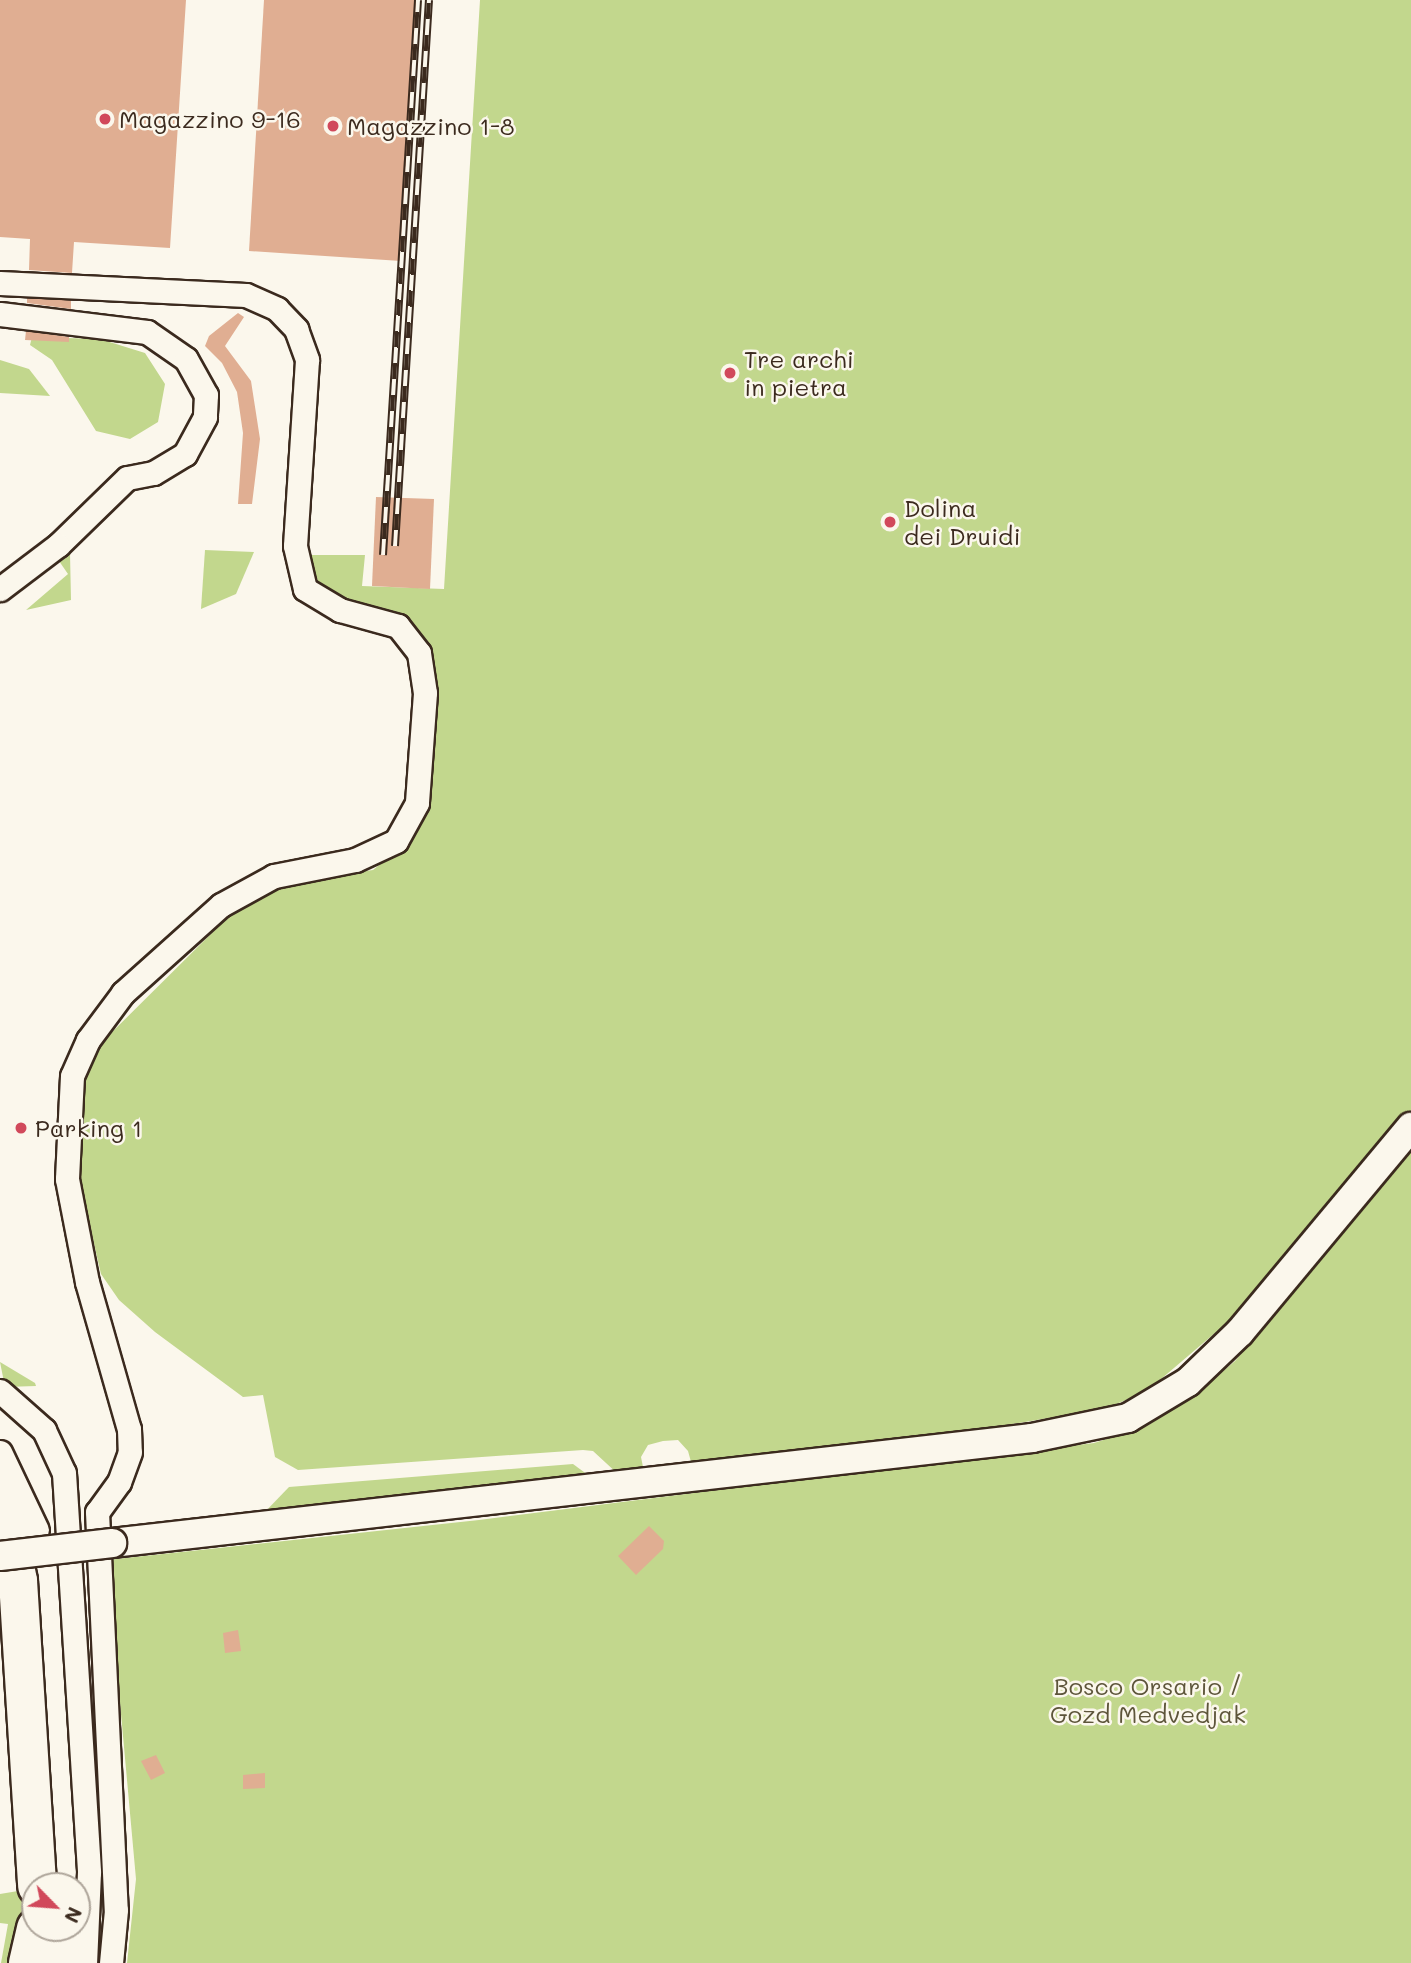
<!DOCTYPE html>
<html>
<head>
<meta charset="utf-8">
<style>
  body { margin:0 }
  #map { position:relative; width:1411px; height:1963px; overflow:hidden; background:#fbf7ec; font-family:Mali,sans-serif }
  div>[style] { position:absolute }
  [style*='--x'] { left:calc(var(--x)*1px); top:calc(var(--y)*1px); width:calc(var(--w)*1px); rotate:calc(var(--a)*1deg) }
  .green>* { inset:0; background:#c2d78d }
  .building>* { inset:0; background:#e0ae92 }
  .roads { filter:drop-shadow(2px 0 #3b2a1e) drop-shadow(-2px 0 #3b2a1e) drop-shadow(0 2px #3b2a1e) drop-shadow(0 -2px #3b2a1e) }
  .minor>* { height:23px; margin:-11.5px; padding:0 11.5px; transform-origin:11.5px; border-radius:11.5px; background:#fbf7ec }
  .tertiary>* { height:28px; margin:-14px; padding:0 14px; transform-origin:14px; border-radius:14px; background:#fbf7ec }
  .motorway>* { height:38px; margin:-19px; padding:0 19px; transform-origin:19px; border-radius:19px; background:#fbf7ec }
  .rail>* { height:8px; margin-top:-4px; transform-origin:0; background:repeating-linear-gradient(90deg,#fbf7ec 0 16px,#3b2a1e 0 32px); box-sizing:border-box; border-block:2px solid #3b2a1e }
  .bridges { filter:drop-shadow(2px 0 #3b2a1e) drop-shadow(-2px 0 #3b2a1e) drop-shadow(0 2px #3b2a1e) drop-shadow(0 -2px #3b2a1e) }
  .tertiary-bridge>* { height:28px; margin:-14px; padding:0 14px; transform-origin:14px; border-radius:14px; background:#fbf7ec }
  .dots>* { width:19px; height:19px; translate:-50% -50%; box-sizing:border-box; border:4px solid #fbf7ec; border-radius:50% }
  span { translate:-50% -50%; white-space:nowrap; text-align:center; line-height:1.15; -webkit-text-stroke:5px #fbf7ec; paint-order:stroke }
  .poi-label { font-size:24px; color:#3b2a1e }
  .left { translate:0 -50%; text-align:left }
  .park-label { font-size:24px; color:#5d553a }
  .north { position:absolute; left:21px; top:1872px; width:70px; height:70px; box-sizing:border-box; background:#fbf7ec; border:2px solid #aea59a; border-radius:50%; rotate:115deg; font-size:19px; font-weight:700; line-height:28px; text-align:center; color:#3b2a1e }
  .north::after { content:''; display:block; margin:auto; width:24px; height:32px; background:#d1495b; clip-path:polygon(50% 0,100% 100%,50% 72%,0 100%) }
</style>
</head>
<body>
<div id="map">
  <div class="green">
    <i style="clip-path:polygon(480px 0,1411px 0,1411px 1110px,1229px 1321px,1147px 1391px,1107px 1408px,812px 1458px,693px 1469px,688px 1451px,678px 1440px,663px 1441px,648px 1445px,641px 1457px,644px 1472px,619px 1475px,593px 1451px,583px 1450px,298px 1470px,275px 1457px,263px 1395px,243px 1397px,155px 1332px,119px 1300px,101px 1274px,77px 1170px,80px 1086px,92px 1052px,240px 905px,294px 881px,373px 870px,395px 852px,431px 682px,399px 616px,341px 599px,319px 584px,308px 555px,365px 555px,362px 586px,444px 589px)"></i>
    <i style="clip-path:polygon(32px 337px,100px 339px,145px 353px,165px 384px,158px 422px,130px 439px,96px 431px,52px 360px,30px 345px)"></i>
    <i style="clip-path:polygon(0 360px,29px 369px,50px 396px,0 393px)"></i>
    <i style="clip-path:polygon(205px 550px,254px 552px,236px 594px,201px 609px)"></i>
    <i style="clip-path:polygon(70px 553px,71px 600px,26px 610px,68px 574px,59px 561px)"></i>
    <i style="clip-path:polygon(1411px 1151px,1411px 1963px,127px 1963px,136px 1879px,107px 1560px,479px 1520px,1094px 1443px,1147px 1426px,1195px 1395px,1235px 1361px)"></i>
    <i style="clip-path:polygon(0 1362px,35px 1383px,36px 1386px,5px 1387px)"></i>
    <i style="clip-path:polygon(573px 1464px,588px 1475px,262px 1515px,289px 1487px)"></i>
    <i style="clip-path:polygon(24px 1890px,19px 1948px,13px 1963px,1px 1963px,8px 1924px,0 1923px,0 1894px)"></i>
  </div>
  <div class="building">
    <i style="clip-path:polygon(0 0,186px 0,170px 248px,74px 242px,72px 273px,29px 270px,30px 239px,0 237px)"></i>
    <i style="clip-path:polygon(264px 0,417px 0,401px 261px,249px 251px)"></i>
    <i style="clip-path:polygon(27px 298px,71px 300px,71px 309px,27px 303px)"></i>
    <i style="clip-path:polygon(238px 313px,244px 317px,225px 346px,251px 381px,260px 439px,252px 504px,238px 504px,243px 433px,237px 392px,222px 363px,205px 346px,209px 336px)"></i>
    <i style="clip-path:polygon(26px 331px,69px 337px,69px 342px,25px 340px)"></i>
    <i style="clip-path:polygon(376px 497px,434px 499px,430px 589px,372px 586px)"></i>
    <i style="clip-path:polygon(649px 1526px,664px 1541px,663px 1549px,636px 1575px,618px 1556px)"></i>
    <i style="clip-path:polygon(238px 1630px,241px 1651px,225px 1653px,223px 1633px)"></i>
    <i style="clip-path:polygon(156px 1755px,165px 1773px,151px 1780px,141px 1761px)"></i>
    <i style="clip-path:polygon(265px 1773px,265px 1788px,243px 1789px,243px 1775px)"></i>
  </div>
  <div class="roads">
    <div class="minor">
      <i style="--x:0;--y:283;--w:246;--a:2.8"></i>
      <i style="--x:246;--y:295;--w:34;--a:24"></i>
      <i style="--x:277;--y:309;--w:28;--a:46"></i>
      <i style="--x:296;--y:329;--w:33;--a:70"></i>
      <i style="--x:307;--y:360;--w:186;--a:93.7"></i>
      <i style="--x:295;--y:546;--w:44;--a:76.9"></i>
      <i style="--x:305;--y:589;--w:41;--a:31"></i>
      <i style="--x:340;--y:610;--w:60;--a:15.4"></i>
      <i style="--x:398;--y:626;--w:34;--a:52"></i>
      <i style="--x:419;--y:653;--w:40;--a:81.5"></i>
      <i style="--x:425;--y:693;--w:110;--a:94.2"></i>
      <i style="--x:417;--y:803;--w:43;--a:118.9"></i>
      <i style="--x:396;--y:841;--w:45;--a:155.1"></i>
      <i style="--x:355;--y:860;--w:83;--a:168.8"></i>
      <i style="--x:274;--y:876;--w:60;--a:151.3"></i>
      <i style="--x:221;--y:905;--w:132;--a:138.1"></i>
      <i style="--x:123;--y:993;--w:59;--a:126.7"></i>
      <i style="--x:88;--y:1040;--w:39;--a:114"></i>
      <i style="--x:72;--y:1076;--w:103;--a:92.8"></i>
      <i style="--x:67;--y:1179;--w:105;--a:79"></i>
      <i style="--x:87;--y:1282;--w:153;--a:74.1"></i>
      <i style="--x:129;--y:1429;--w:23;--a:88"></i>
      <i style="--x:130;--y:1452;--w:32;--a:110"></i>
      <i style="--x:119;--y:1482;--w:37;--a:126"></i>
      <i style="--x:97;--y:1512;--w:398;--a:87.3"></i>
      <i style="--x:116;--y:1910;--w:53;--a:95.4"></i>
      <i style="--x:0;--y:314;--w:148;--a:7"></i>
      <i style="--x:147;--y:332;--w:47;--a:34.7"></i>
      <i style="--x:186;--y:359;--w:41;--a:60.9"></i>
      <i style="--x:206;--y:395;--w:22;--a:93"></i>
      <i style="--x:205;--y:417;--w:42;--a:118.4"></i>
      <i style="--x:185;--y:454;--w:37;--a:149"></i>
      <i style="--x:153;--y:473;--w:26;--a:169"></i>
      <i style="--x:127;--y:478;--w:96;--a:135.8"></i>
      <i style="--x:58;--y:545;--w:73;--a:142.8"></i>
      <i style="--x:0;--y:1391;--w:59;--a:41.6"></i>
      <i style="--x:44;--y:1430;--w:47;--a:65.1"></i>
      <i style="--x:64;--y:1473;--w:400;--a:86.4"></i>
      <i style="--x:89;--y:1872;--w:91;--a:92.5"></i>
      <i style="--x:0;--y:1452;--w:86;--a:64.6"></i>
    </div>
    <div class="tertiary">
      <i style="--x:112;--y:1543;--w:926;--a:-6.51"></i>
      <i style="--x:1032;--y:1438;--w:98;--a:-11.8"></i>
      <i style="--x:1128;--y:1418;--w:70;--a:-31"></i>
      <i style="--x:1188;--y:1382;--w:72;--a:-43.9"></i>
      <i style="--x:1240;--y:1332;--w:267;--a:-50.2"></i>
    </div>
    <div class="motorway">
      <i style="--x:0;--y:1493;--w:90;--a:78.4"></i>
      <i style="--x:18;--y:1581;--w:306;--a:86.4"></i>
      <i style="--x:28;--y:1963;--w:36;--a:-77"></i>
      <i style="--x:58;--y:1963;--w:35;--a:-83"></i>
    </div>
  </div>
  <div class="rail">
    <i style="--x:395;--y:546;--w:547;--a:-86.44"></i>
    <i style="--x:383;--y:555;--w:556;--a:-86.39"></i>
  </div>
  <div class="bridges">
    <div class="tertiary-bridge">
      <i style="--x:0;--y:1556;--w:113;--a:-6.6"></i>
    </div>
  </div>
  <div class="dots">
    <i style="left:105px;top:119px;background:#d1495b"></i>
    <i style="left:333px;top:126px;background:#d1495b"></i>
    <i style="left:730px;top:373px;background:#d1495b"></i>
    <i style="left:890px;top:522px;background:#d1495b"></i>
    <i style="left:21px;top:1128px;background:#d1495b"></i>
  </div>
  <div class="poi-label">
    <span class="left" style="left:119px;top:119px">Magazzino 9-16</span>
    <span class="left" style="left:347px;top:126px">Magazzino 1-8</span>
    <span class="left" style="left:744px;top:373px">Tre archi<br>in pietra</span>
    <span class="left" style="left:904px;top:522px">Dolina<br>dei Druidi</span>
    <span class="left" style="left:35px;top:1128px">Parking 1</span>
  </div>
  <div class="park-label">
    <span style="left:1148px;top:1700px">Bosco Orsario /<br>Gozd Medvedjak</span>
  </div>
  <div class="north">N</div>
</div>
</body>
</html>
